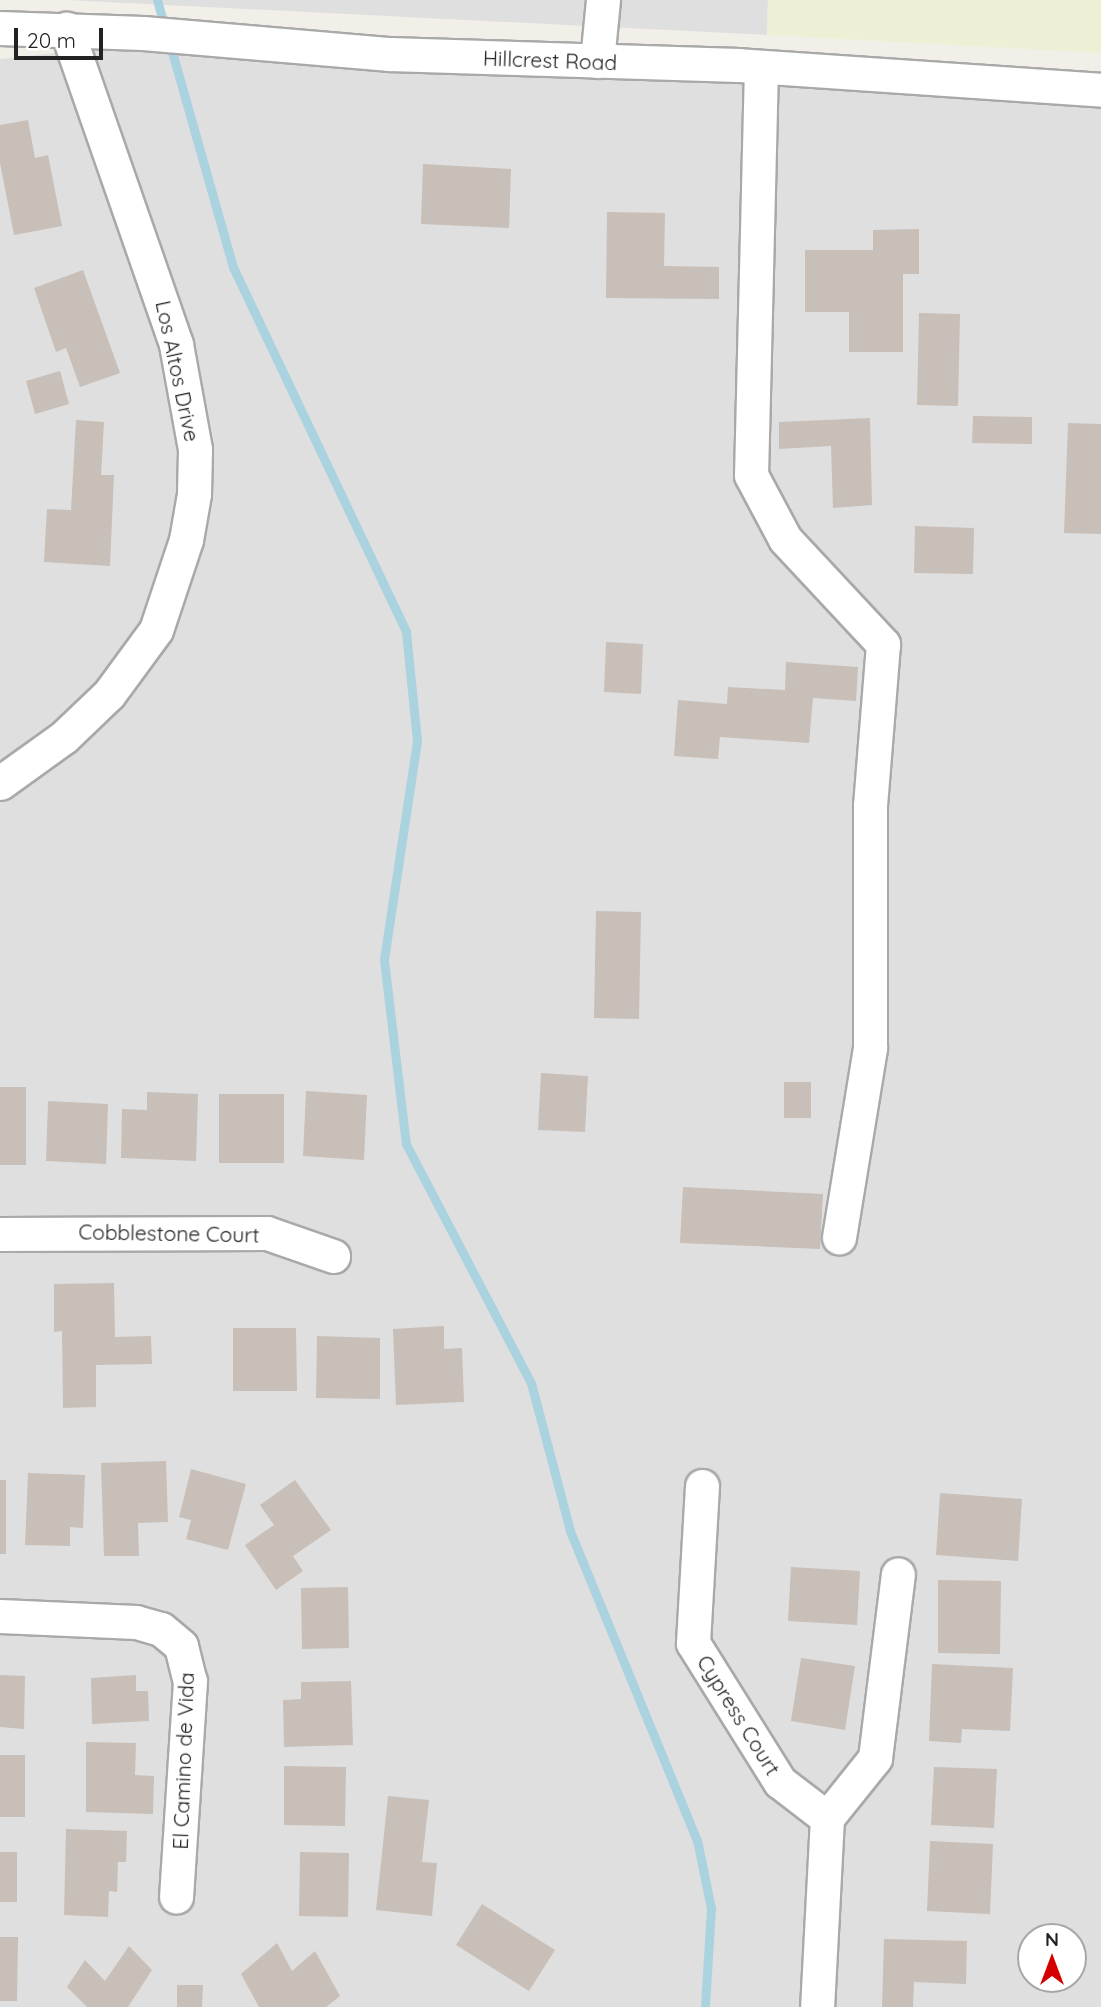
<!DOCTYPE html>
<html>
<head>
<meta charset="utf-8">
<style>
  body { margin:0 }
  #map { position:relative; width:1101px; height:2007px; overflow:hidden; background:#f2efe9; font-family:Quicksand,sans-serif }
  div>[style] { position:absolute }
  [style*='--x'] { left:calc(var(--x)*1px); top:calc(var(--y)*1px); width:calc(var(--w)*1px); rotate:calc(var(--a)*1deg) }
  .residential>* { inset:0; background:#e0dfdf }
  .farmland>* { inset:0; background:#eef0d5 }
  .stream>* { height:9px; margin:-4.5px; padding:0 4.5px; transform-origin:4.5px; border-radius:4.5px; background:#aad3df }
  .building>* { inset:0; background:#c7bfb8 }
  .roads { filter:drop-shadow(2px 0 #a9a9a9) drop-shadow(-2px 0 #a9a9a9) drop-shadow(0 2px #a9a9a9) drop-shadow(0 -2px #a9a9a9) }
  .minor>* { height:33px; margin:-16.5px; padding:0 16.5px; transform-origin:16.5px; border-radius:16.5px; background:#fff }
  span { translate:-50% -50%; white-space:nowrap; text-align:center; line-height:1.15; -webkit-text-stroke:5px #fff; paint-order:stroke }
  .street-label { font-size:21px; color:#222 }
  .north { position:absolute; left:1017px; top:1923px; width:70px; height:70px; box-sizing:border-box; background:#fff; border:2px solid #a7a7a7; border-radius:50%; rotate:0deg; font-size:19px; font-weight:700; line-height:28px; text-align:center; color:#222 }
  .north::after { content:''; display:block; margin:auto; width:24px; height:32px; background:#d40000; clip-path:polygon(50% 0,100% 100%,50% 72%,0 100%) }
  .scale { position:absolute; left:14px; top:28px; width:89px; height:32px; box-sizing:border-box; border:4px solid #222; border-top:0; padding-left:9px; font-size:21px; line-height:24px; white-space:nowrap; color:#222; -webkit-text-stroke:5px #fff; paint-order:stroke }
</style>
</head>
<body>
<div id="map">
  <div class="residential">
    <i style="clip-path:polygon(67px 0,768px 0,767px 35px)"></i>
    <i style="clip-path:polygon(evenodd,92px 49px,1101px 99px,1101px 2007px,0 2007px,0 59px,92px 49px,1031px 1937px,1073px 1937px,1073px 1979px,1031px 1979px,1031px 1937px)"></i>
  </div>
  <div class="farmland">
    <i style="clip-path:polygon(768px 0,1101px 0,1101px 53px,767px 35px)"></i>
  </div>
  <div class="stream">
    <i style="--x:157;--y:0;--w:29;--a:74"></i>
    <i style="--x:169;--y:41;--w:235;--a:74.2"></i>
    <i style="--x:233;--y:267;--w:404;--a:64.6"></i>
    <i style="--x:406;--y:632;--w:110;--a:84.2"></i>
    <i style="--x:417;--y:741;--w:221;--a:98.6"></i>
    <i style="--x:384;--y:960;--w:185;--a:83.2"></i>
    <i style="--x:406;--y:1144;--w:270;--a:62.4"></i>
    <i style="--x:531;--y:1383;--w:153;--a:75.2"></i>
    <i style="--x:570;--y:1531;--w:334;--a:67.7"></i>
    <i style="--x:697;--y:1840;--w:69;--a:78.4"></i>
    <i style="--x:711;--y:1908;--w:99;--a:93.5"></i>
  </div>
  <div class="building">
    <i style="clip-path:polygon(28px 120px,35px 158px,48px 155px,62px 226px,14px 235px,0 163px,0 125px)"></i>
    <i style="clip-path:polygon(423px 164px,511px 169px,509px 228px,421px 224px)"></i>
    <i style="clip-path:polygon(607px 212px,665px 213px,664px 266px,719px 267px,719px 299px,606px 298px)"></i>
    <i style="clip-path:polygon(919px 229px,919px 274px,903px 274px,903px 352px,849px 352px,849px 312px,805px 312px,805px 250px,873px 250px,873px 230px)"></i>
    <i style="clip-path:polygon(83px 270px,120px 373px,80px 387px,66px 348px,56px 352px,34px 288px)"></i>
    <i style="clip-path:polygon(919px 313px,960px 314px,958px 406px,917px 405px)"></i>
    <i style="clip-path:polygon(60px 371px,69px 404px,35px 414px,26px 381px)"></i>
    <i style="clip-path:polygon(973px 416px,1032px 417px,1032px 444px,972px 443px)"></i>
    <i style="clip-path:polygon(870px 418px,872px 505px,833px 508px,831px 446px,779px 449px,779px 422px)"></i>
    <i style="clip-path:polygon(76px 420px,104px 422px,101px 475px,114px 475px,110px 566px,44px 562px,47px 509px,71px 510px)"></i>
    <i style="clip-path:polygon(1068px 423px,1101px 424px,1101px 534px,1064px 533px)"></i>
    <i style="clip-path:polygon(915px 526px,974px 528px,973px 574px,914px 573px)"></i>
    <i style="clip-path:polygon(606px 642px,643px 644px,641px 694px,604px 692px)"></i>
    <i style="clip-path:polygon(786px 662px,858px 667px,856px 701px,813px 698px,809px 743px,720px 737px,718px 759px,674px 756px,678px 700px,727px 704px,728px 687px,785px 690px)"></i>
    <i style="clip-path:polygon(596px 911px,641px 912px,639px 1019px,594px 1018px)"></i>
    <i style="clip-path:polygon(541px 1073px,588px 1076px,585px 1132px,538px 1130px)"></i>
    <i style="clip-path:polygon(784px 1082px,811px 1082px,811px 1118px,784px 1118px)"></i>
    <i style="clip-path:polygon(0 1087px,26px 1087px,26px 1165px,0 1165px)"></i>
    <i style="clip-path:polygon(306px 1091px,367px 1095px,364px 1160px,303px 1156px)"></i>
    <i style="clip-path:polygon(147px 1092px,198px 1094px,196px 1161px,121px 1158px,122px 1109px,147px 1110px)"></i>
    <i style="clip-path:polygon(219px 1094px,284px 1094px,284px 1163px,219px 1163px)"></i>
    <i style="clip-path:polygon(48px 1101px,108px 1104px,106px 1164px,46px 1161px)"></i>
    <i style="clip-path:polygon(683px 1187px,823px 1194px,820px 1249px,680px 1243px)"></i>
    <i style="clip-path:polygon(114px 1283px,115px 1337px,151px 1336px,152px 1364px,96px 1365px,96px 1407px,63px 1408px,62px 1331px,54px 1332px,54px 1284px)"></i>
    <i style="clip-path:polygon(444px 1326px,444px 1349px,462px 1348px,464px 1402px,396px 1405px,393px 1329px)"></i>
    <i style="clip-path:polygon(233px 1328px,296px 1328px,297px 1391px,233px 1391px)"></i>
    <i style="clip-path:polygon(317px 1336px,380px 1338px,380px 1399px,316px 1398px)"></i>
    <i style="clip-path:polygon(166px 1461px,168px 1522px,138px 1523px,139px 1556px,104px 1556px,101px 1463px)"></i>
    <i style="clip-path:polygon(191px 1469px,246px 1484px,228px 1550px,186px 1539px,191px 1520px,179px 1517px)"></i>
    <i style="clip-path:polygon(28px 1473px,85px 1475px,83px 1528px,70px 1527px,70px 1546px,25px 1545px)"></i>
    <i style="clip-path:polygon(0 1480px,6px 1480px,6px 1554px,0 1554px)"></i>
    <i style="clip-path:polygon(295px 1480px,331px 1530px,293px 1556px,303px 1571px,276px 1590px,245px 1545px,274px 1525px,260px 1505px)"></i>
    <i style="clip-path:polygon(940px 1493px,1022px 1499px,1018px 1561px,936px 1555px)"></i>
    <i style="clip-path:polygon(791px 1567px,860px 1571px,857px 1625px,788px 1621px)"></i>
    <i style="clip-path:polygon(938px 1580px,1001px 1581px,1000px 1654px,938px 1653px)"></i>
    <i style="clip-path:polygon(348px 1587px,349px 1648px,302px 1649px,301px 1588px)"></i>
    <i style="clip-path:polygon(801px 1658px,855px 1666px,845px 1730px,791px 1721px)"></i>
    <i style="clip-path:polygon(932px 1664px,1013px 1668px,1010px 1731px,962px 1729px,961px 1743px,929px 1741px)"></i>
    <i style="clip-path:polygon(0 1675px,25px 1676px,24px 1729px,0 1727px)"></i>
    <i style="clip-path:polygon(136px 1675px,136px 1691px,148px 1691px,149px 1721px,92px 1724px,91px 1678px)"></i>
    <i style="clip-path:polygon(351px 1681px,353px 1745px,284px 1747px,283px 1700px,301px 1699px,301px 1682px)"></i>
    <i style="clip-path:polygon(86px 1742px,136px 1743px,135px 1775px,154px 1776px,153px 1814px,86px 1812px)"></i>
    <i style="clip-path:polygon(0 1755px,25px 1755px,25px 1817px,0 1817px)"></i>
    <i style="clip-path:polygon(284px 1766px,346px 1767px,345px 1826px,284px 1825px)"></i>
    <i style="clip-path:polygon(934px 1767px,997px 1769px,994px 1828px,931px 1825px)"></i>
    <i style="clip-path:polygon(388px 1796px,429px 1800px,422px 1862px,437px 1863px,432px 1916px,376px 1910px)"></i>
    <i style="clip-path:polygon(66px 1829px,127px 1831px,126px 1862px,118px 1862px,117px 1892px,109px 1891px,108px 1917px,64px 1915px)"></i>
    <i style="clip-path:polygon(930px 1841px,993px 1844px,990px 1914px,927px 1911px)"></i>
    <i style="clip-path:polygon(0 1852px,17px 1852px,17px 1902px,0 1902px)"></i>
    <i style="clip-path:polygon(300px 1852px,349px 1853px,348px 1917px,299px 1916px)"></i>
    <i style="clip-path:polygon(482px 1904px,555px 1950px,529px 1991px,456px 1945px)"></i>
    <i style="clip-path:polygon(0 1937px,18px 1937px,17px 2001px,0 2001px)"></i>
    <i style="clip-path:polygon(884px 1939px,967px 1941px,966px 1984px,914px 1982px,913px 2007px,882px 2007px)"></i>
    <i style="clip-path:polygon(277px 1943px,292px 1971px,315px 1951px,340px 1996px,326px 2007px,259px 2007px,241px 1974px)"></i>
    <i style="clip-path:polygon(129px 1946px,152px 1970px,128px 2007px,87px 2007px,67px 1987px,85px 1960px,105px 1981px)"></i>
    <i style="clip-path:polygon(177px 1985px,203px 1985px,202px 2007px,177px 2007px)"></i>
  </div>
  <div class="roads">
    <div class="minor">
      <i style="--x:0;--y:28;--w:143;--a:2"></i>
      <i style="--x:143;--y:33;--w:248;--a:4.9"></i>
      <i style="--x:390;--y:54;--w:348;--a:1.8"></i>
      <i style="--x:738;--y:65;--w:364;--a:3.9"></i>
      <i style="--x:597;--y:61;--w:61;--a:-84.4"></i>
      <i style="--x:761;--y:67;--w:408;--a:91.4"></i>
      <i style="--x:751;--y:475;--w:72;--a:62"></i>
      <i style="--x:785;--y:539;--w:144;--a:47"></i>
      <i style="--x:883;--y:644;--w:162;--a:94.6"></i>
      <i style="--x:870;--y:805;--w:243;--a:90"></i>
      <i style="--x:870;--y:1048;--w:192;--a:99.3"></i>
      <i style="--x:0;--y:783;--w:79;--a:-35.7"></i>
      <i style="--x:64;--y:737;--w:62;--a:-43.7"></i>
      <i style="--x:109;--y:694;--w:79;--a:-53.7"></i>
      <i style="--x:156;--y:630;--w:95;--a:-71.6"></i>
      <i style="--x:186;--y:540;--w:47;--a:-80.1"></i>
      <i style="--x:194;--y:494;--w:45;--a:-88.7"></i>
      <i style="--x:195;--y:449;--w:107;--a:-100.3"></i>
      <i style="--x:176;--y:344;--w:334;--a:-109.2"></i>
      <i style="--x:0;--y:1234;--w:267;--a:-0.2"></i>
      <i style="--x:267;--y:1233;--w:70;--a:19.2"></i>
      <i style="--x:702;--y:1486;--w:157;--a:93.3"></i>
      <i style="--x:693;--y:1643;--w:164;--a:58"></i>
      <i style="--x:780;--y:1782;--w:59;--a:37.5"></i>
      <i style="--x:827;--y:1818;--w:189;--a:93"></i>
      <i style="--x:0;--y:1616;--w:136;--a:2.5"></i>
      <i style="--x:136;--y:1622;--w:26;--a:16"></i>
      <i style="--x:161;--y:1629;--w:26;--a:40"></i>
      <i style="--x:181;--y:1646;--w:36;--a:76"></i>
      <i style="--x:190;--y:1681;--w:216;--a:93.7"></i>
      <i style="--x:827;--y:1818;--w:77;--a:-51.3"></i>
      <i style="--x:875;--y:1758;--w:185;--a:-82.9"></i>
    </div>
  </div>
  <div class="street-label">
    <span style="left:550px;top:60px;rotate:2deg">Hillcrest Road</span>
    <span style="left:178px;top:371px;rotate:78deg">Los Altos Drive</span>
    <span style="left:169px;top:1233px;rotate:1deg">Cobblestone Court</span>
    <span style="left:739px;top:1715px;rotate:58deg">Cypress Court</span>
    <span style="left:183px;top:1761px;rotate:-88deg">El Camino de Vida</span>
  </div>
  <div class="north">N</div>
  <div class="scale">20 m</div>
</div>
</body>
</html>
